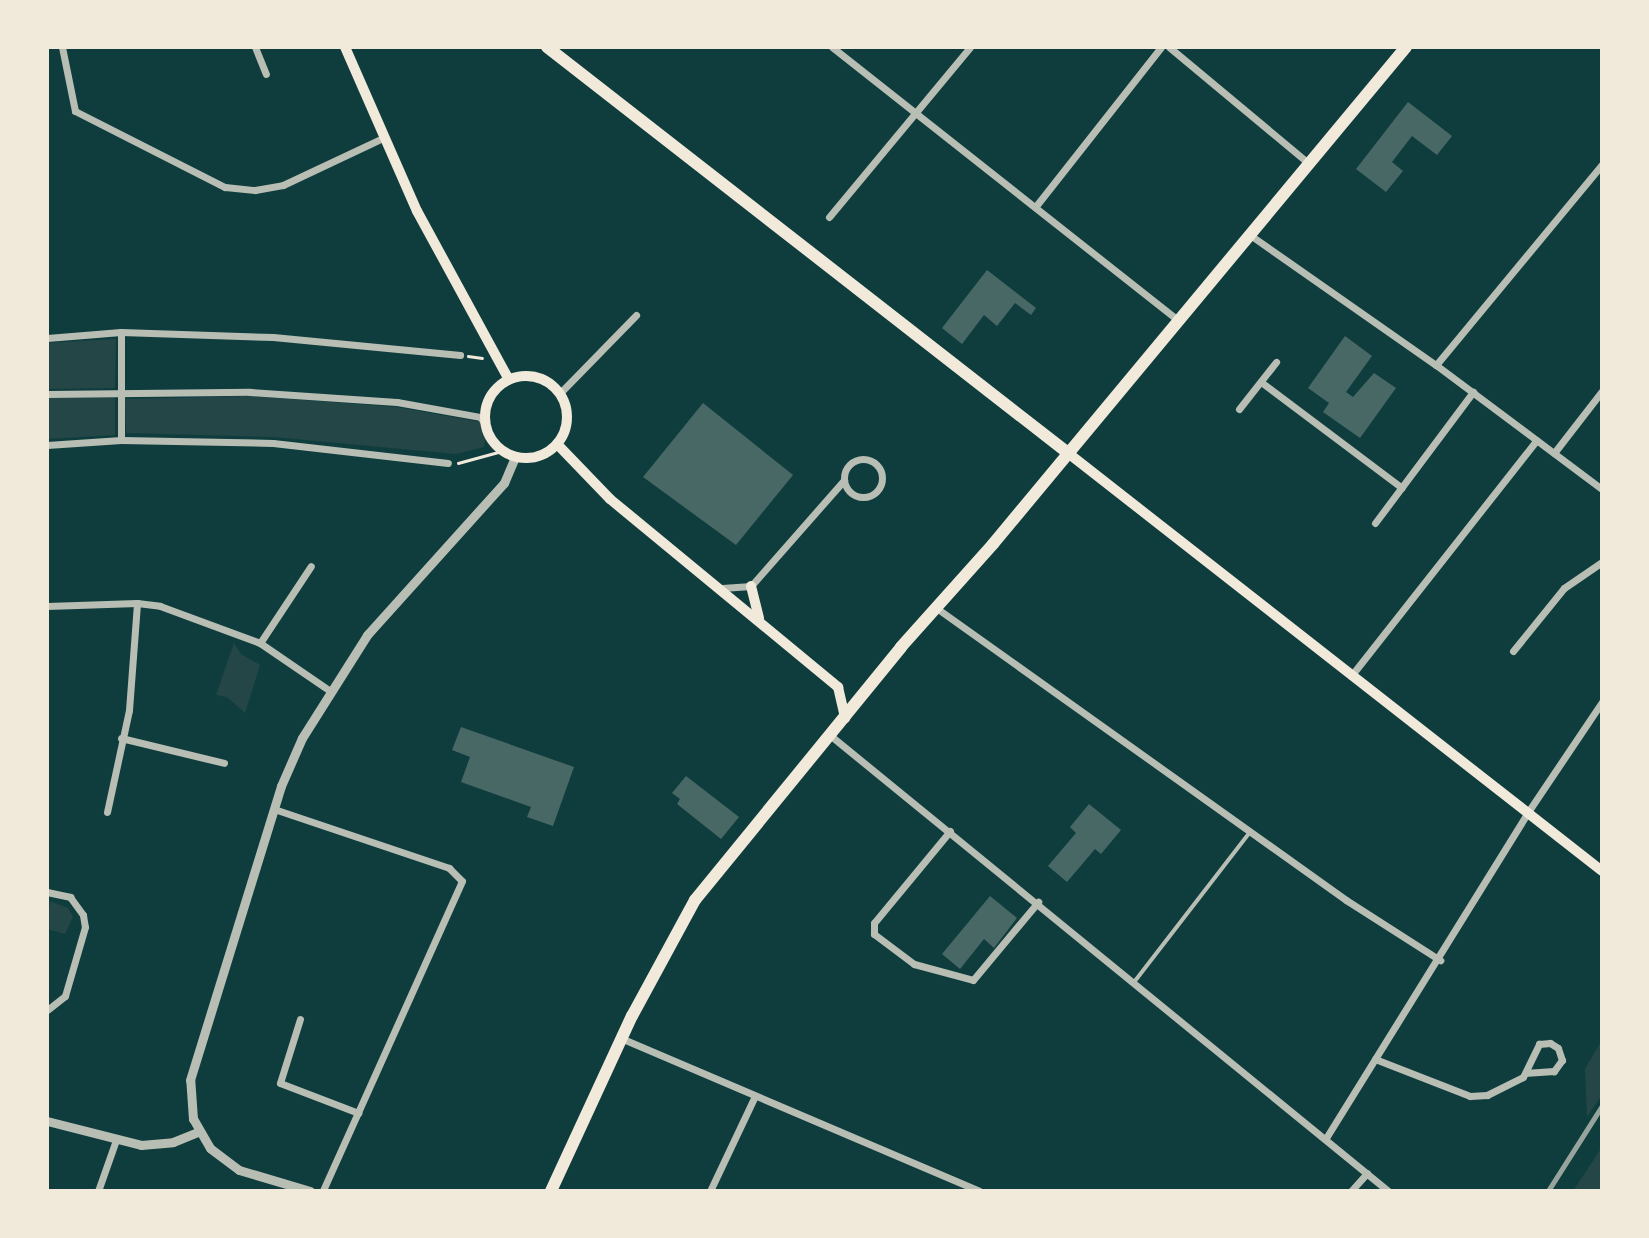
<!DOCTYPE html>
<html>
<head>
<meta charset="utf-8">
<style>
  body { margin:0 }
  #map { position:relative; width:1649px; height:1238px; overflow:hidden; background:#0f3d3e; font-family:Figtree,sans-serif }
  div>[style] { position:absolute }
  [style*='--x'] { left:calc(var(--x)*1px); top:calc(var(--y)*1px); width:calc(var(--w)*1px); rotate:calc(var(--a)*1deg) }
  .green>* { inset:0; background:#244646 }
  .building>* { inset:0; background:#486865 }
  .path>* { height:2.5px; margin:-1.25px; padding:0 1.25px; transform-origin:1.25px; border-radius:1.25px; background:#f1e9da }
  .service>* { height:3.5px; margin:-1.75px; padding:0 1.75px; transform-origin:1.75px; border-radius:1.75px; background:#b8beb3 }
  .minor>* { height:7px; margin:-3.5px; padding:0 3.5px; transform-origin:3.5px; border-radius:3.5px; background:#b8beb3 }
  .minor>.ring { margin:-3.5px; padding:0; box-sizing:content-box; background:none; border:7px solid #b8beb3; border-radius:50% }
  .tertiary>* { height:9px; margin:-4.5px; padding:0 4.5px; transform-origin:4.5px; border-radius:4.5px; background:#b8beb3 }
  .secondary>* { height:10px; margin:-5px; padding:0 5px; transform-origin:5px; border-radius:5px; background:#f1e9da }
  .secondary>.ring { margin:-5px; padding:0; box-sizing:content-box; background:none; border:10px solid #f1e9da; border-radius:50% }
  .primary>* { height:12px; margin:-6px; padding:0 6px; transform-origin:6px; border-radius:6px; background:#f1e9da }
  .rail>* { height:4.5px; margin:-2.25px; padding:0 2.25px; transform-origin:2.25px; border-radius:2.25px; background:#97a49c }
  span { translate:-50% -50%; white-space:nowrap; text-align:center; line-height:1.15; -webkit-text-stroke:5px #f1e9da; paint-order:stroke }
  .frame { position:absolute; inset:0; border:49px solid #f1e9da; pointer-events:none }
</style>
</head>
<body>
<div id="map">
  <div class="green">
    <i style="clip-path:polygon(116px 339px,115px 388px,47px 389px,47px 343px)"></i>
    <i style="clip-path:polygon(251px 396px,396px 407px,486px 423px,484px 447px,456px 454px,273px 437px,126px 433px,125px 399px)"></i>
    <i style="clip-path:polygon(115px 397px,115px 435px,47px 439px,47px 398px)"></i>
    <i style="clip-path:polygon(234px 643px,241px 654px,260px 665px,245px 713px,227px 697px,216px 695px)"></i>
    <i style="clip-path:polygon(50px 901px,68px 908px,73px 917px,65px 934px,47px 929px)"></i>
    <i style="clip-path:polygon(1602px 1040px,1602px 1095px,1587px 1117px,1585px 1069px)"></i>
    <i style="clip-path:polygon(1602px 1147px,1602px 1191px,1573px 1191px)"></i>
  </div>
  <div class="building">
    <i style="clip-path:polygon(1408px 102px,1452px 136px,1437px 155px,1412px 136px,1392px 162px,1403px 171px,1386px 192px,1356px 169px)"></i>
    <i style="clip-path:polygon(987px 270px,1036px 308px,1031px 315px,1015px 303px,997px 326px,984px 315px,962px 344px,942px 328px)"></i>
    <i style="clip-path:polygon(1345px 336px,1372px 356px,1346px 392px,1353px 397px,1374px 373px,1396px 388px,1360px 438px,1323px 412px,1329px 403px,1308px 388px)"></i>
    <i style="clip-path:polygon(703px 403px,793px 475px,736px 545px,643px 477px)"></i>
    <i style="clip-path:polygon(461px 727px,574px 767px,553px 826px,527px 817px,531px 807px,461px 782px,470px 757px,452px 750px)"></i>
    <i style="clip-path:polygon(686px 776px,739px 817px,721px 839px,677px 804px,680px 799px,672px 793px)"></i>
    <i style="clip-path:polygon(1089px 804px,1121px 830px,1101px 854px,1095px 849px,1067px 882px,1048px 866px,1076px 833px,1070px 827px)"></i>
    <i style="clip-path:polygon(990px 896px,1017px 918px,994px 948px,984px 939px,960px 969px,942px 954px)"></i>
  </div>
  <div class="path">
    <i style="--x:468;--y:356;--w:14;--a:8"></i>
    <i style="--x:458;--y:463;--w:46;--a:-15.3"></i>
  </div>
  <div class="service">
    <i style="--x:1135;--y:981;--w:188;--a:-52.3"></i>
  </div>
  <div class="minor">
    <i style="--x:62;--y:47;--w:65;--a:78.5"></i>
    <i style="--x:75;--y:111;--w:168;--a:26.9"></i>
    <i style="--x:225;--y:187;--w:30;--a:6"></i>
    <i style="--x:255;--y:190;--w:28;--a:-10"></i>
    <i style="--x:283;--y:185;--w:110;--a:-25.2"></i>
    <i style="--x:255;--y:47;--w:29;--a:68"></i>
    <i style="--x:832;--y:47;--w:441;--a:38.3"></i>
    <i style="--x:1169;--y:47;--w:181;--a:39.8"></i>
    <i style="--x:1036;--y:206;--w:202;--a:-51.8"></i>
    <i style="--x:829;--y:217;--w:221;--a:-50.3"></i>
    <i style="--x:1250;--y:235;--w:227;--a:35"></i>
    <i style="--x:1436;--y:365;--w:207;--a:36.8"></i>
    <i style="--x:47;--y:338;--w:74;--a:-4.6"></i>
    <i style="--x:121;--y:332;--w:152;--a:1.9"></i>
    <i style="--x:273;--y:337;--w:188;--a:5.5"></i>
    <i style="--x:1436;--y:365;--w:261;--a:-50.4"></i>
    <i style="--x:1261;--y:382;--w:176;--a:36.9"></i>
    <i style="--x:560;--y:393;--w:109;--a:-45.7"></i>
    <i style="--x:47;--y:394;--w:203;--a:-0.6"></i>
    <i style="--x:250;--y:392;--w:147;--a:3.9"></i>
    <i style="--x:397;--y:402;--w:84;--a:10.2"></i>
    <i style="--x:480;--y:417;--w:10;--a:53"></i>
    <i style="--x:1239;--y:409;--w:60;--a:-51.8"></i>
    <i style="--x:121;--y:440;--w:108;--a:-90"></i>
    <i style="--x:47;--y:445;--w:74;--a:-3.9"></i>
    <i style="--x:121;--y:440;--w:152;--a:1.1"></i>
    <i style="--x:273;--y:443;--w:176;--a:6.5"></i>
    <i style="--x:1554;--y:453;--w:78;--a:-52.3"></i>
    <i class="ring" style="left:844px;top:459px;width:31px;height:31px"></i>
    <i style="--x:1375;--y:523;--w:164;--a:-53.2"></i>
    <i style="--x:722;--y:588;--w:29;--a:-4"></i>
    <i style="--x:751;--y:586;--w:141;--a:-48.7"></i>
    <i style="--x:47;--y:606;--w:90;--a:-1.9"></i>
    <i style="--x:137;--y:603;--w:23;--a:7"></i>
    <i style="--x:160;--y:606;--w:107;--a:20.3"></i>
    <i style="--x:260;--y:643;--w:83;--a:34.3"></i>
    <i style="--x:935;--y:607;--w:505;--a:35.48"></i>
    <i style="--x:1346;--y:900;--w:112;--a:32.6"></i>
    <i style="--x:260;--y:643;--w:92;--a:-56.5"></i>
    <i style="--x:1513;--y:651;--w:81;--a:-51"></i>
    <i style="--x:1564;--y:588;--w:46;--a:-34.4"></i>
    <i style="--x:1351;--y:676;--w:300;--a:-51.8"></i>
    <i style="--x:831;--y:736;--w:719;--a:39.24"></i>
    <i style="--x:121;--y:738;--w:106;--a:13.6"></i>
    <i style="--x:274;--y:809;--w:185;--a:18.6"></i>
    <i style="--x:449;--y:868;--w:18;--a:45"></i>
    <i style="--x:462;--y:881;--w:340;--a:114.2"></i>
    <i style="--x:107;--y:812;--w:104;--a:-77.8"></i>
    <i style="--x:129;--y:710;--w:107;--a:-85.7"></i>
    <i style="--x:950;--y:831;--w:119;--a:129.6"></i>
    <i style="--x:874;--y:923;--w:11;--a:90"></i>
    <i style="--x:874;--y:934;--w:50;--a:36.9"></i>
    <i style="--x:914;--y:964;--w:61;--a:15.2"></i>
    <i style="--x:973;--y:980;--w:102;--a:-50.2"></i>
    <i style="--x:47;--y:892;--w:24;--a:12"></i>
    <i style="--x:70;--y:897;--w:22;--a:54"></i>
    <i style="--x:83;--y:915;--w:12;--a:81"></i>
    <i style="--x:85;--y:927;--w:72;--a:106.2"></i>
    <i style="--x:65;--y:996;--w:23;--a:142"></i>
    <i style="--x:300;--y:1019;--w:67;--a:107.4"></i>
    <i style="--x:280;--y:1083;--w:84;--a:21"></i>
    <i style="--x:623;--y:1039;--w:387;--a:23.1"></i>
    <i style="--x:1375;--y:1059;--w:102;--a:21.3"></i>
    <i style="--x:1470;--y:1096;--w:17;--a:-3"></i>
    <i style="--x:1487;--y:1095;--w:40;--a:-26.6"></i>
    <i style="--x:1523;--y:1077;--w:37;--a:-64"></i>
    <i style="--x:1539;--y:1044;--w:11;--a:-5"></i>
    <i style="--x:1550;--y:1043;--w:9;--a:32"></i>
    <i style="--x:1558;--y:1048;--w:13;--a:72"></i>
    <i style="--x:1562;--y:1060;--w:14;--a:126"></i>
    <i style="--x:1554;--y:1071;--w:26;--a:176"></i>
    <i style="--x:1326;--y:1138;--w:384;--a:-58.2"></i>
    <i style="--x:1528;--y:812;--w:133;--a:-56.1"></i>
    <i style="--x:98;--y:1191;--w:54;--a:-70.6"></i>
    <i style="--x:710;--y:1191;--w:103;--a:-64.7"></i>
    <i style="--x:1351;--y:1191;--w:24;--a:-48"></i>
  </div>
  <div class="tertiary">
    <i style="--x:47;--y:1121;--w:97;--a:14.3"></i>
    <i style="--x:141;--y:1145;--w:32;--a:-5"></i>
    <i style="--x:173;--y:1142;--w:27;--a:-22"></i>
    <i style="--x:310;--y:1191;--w:74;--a:-163.5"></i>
    <i style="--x:239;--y:1170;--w:36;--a:-143"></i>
    <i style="--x:210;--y:1148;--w:34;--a:-120"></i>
    <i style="--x:193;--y:1119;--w:39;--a:-94"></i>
    <i style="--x:190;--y:1080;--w:308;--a:-72.8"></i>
    <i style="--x:281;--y:786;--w:52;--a:-66.4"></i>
    <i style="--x:302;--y:738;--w:122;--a:-57.7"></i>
    <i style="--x:367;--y:635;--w:205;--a:-48"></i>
    <i style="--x:504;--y:483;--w:28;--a:-67"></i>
  </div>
  <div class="secondary">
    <i style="--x:345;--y:47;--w:179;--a:66.3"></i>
    <i style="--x:417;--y:211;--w:192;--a:61.4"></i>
    <i class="ring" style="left:485px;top:376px;width:72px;height:72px"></i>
    <i style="--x:558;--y:445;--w:75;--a:46.1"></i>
    <i style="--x:610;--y:499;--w:296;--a:39.5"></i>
    <i style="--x:838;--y:687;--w:32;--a:77"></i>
    <i style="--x:1068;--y:453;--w:678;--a:38.05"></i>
    <i style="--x:751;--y:586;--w:33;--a:76"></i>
  </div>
  <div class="primary">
    <i style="--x:547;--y:47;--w:661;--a:37.93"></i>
    <i style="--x:551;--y:1191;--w:193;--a:-65.2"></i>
    <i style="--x:632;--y:1016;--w:132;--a:-61.5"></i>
    <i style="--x:695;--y:900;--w:326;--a:-50.8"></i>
    <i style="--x:901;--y:647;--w:138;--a:-48.2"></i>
    <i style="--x:993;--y:544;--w:646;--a:-50.27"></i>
  </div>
  <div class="rail">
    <i style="--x:1548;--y:1191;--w:101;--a:-57.6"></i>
  </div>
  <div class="frame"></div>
</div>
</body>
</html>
